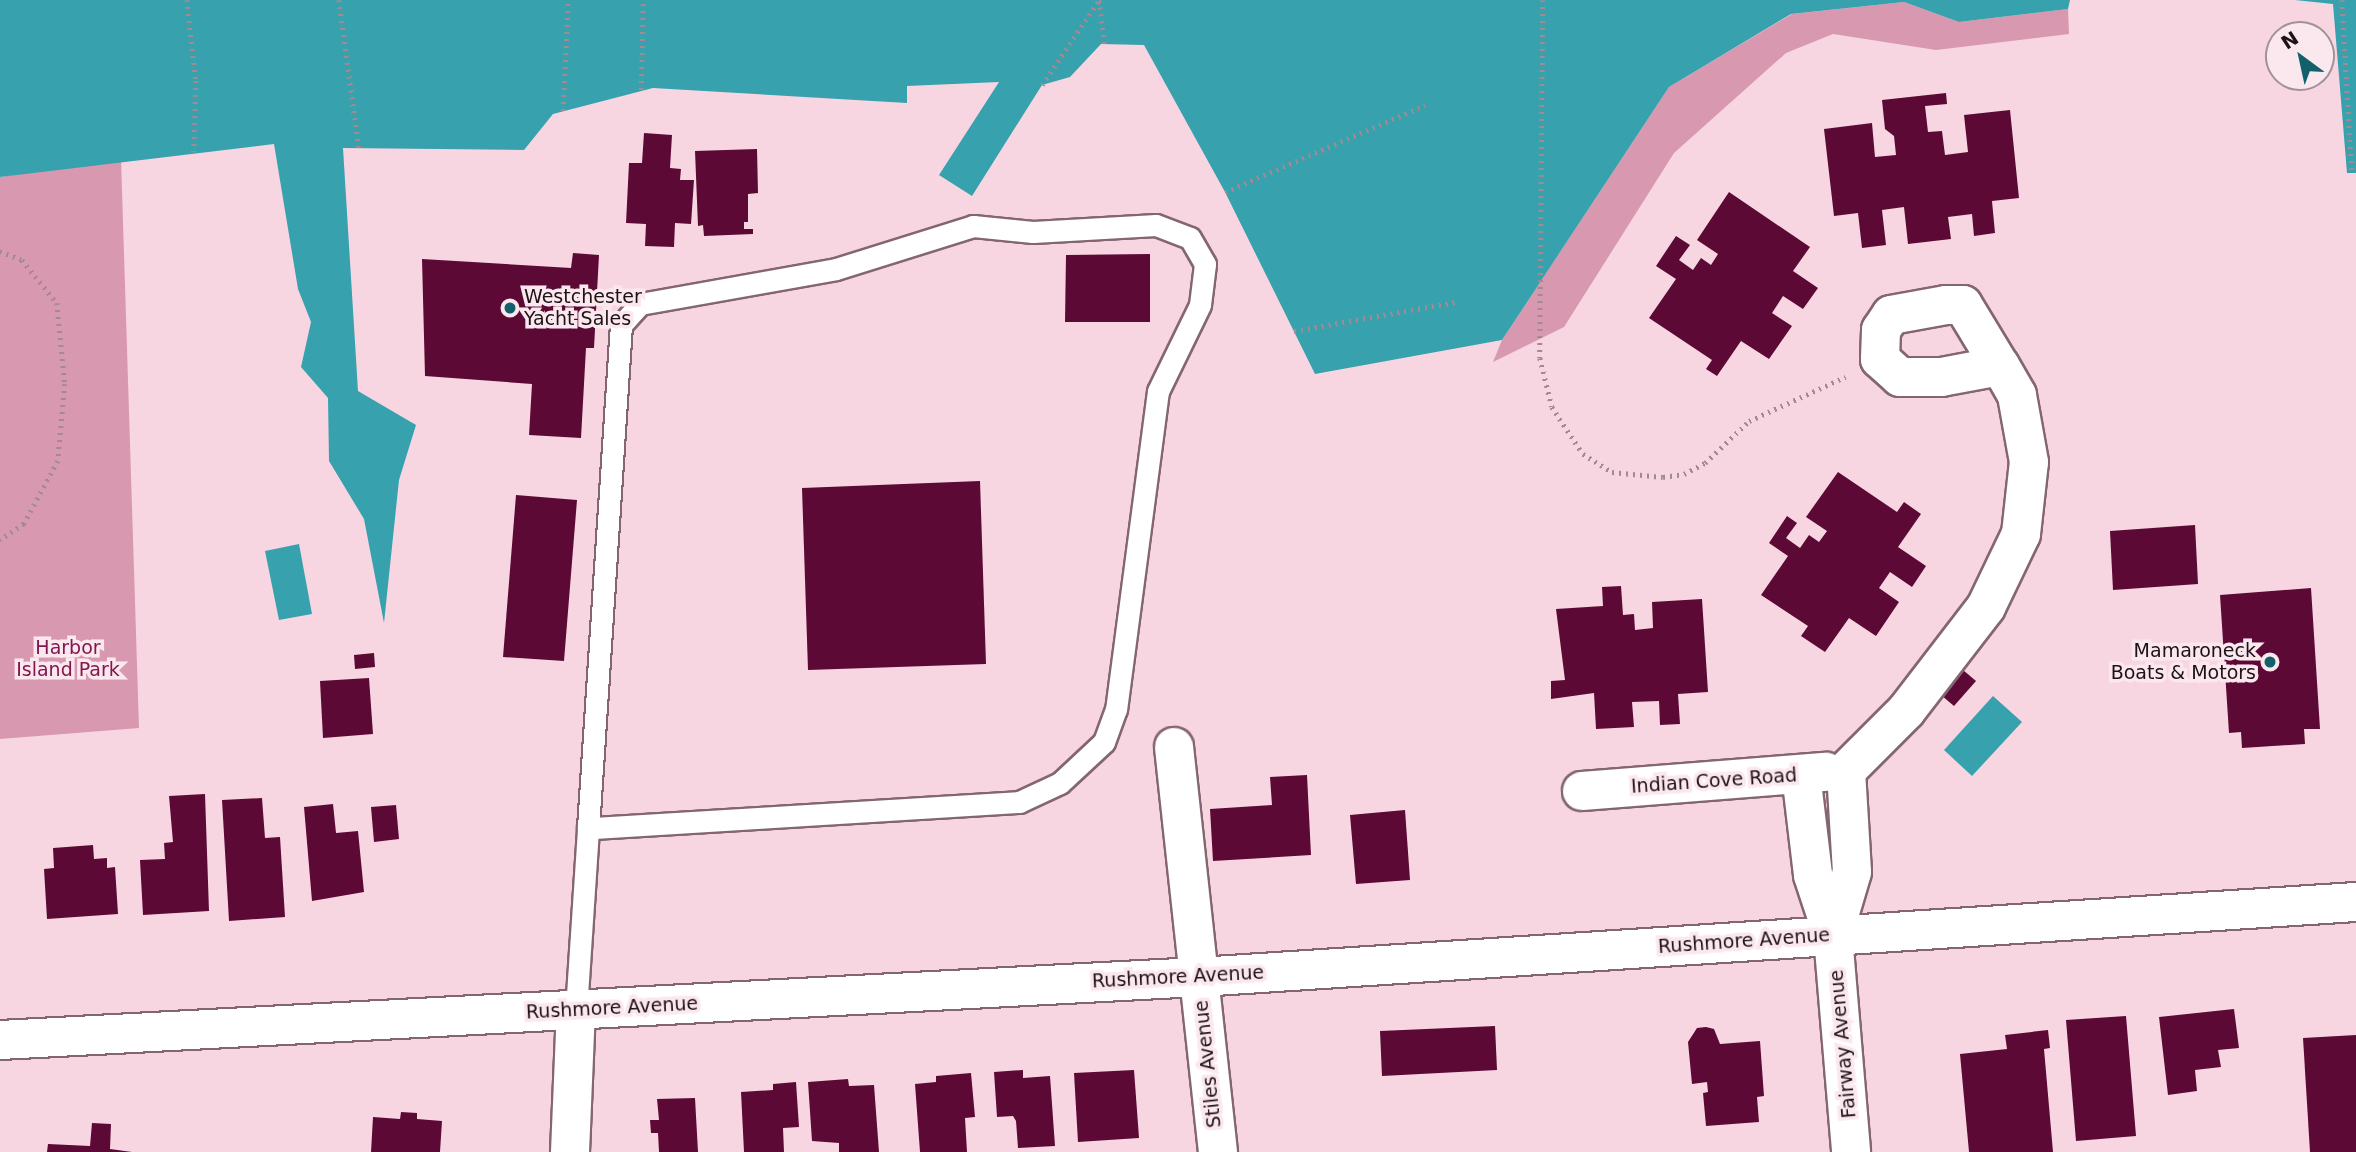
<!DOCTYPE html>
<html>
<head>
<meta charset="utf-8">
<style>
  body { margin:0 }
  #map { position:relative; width:2356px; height:1152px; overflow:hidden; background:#f7d6e1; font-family:"DejaVu Sans",sans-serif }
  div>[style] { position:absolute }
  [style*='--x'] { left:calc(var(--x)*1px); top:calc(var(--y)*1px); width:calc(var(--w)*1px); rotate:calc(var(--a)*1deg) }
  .green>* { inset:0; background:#d898b0 }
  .water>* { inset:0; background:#37a1ae }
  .building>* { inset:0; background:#5c0935 }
  .path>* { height:4.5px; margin-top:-2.25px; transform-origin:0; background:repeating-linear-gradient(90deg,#a28a92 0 2px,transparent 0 7px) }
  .roads { filter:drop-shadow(2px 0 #836671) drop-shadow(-2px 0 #836671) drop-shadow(0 2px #836671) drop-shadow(0 -2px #836671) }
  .lane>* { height:21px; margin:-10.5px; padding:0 10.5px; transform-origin:10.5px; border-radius:10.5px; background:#fff }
  .street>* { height:38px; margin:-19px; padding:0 19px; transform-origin:19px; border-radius:19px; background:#fff }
  .dots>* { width:19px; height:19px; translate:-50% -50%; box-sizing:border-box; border:4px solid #fbe7ee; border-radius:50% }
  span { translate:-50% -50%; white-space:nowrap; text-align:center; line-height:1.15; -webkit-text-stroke:7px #fbe7ee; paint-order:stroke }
  .poi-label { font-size:19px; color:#1d1216 }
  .left { translate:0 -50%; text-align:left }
  .right { translate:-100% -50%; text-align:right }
  .park-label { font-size:19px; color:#83174f }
  .street-label { font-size:19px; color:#1d1216 }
  .north { position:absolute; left:2265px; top:21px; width:70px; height:70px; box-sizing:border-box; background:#fbe7ee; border:2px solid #a29298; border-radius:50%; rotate:327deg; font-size:19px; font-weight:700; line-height:28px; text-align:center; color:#1d1216 }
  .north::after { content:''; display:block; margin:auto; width:24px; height:32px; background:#12616a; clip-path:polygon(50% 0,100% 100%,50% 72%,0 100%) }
</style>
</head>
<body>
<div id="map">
  <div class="green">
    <i style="clip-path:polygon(1904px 2px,1959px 22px,2068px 9px,2069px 34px,1936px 50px,1833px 34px,1786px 53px,1674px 153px,1564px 327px,1493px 362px,1502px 340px,1669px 87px,1792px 14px)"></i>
    <i style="clip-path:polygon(121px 159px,139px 728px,0 739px,0 177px)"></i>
  </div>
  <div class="water">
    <i style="clip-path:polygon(0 0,2070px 0,2068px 9px,1959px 22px,1904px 2px,1791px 14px,1669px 87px,1502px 340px,1315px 374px,1225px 192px,1144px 45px,1101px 44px,1070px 77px,1042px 85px,972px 196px,939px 175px,999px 82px,907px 86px,907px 103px,653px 88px,553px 114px,524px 150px,343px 148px,358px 391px,416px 425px,399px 480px,384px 623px,364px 519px,329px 461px,328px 398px,301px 367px,311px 322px,298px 289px,274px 144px,0 177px)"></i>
    <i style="clip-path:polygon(2295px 0,2356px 0,2356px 173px,2347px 173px,2333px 4px)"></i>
    <i style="clip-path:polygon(299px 544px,312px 614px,279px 620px,265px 551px)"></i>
    <i style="clip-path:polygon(1993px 696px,2022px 722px,1972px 776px,1944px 750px)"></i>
  </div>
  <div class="building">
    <i style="clip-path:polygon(1946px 93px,1947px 104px,1925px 106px,1928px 132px,1942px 131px,1945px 155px,1968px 152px,1964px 115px,2010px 110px,2019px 198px,1992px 201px,1995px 233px,1974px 236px,1972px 214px,1948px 217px,1951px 239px,1908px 244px,1904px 207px,1882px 210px,1886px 245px,1862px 248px,1858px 213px,1834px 216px,1824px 129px,1872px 123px,1875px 157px,1896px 155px,1894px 136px,1885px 129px,1882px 100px)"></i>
    <i style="clip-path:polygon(644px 133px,672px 135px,670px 168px,681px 169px,680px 180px,694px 180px,691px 224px,675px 223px,674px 247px,645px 246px,646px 224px,626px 223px,629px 163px,642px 163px)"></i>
    <i style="clip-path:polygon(757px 149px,758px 193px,748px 194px,748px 222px,744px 222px,744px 229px,753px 229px,753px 234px,704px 236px,703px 225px,698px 226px,695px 151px)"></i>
    <i style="clip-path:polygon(1729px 192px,1810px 247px,1793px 271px,1818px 288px,1803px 309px,1783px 296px,1772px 313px,1792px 326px,1769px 359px,1741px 341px,1717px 376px,1706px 369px,1712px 360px,1649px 318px,1676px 279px,1656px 266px,1676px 236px,1690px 245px,1679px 260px,1693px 270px,1701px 258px,1711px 265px,1718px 254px,1697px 240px)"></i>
    <i style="clip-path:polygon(573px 253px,599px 255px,594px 348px,586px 348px,581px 438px,529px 435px,532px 384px,425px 376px,422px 259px,571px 268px)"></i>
    <i style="clip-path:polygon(1150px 254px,1150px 322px,1065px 322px,1066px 255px)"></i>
    <i style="clip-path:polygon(1838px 472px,1897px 512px,1904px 502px,1921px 514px,1898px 547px,1926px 566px,1912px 587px,1890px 572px,1879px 588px,1899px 602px,1876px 636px,1849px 618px,1825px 652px,1801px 636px,1808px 626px,1761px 595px,1788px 556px,1769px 543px,1787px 516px,1797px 523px,1786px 538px,1800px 548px,1809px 535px,1819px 542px,1827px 531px,1806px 517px)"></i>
    <i style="clip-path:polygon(980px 481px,986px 664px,808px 670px,802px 488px)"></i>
    <i style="clip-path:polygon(516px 495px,577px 500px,564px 661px,503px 657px)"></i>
    <i style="clip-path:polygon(2195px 525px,2198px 584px,2113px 590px,2110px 531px)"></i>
    <i style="clip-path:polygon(1621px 586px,1623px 615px,1634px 614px,1635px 630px,1653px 628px,1652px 602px,1702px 599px,1708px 692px,1678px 694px,1680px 724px,1660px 725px,1659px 701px,1632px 702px,1634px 727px,1596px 729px,1594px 693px,1551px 699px,1551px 681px,1565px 680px,1556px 609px,1603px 606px,1602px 587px)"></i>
    <i style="clip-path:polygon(2311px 588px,2320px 729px,2304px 729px,2305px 744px,2242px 748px,2241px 732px,2229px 733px,2220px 595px)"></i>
    <i style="clip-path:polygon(374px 653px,375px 667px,355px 669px,354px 655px)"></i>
    <i style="clip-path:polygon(1963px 670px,1976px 681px,1954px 706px,1941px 695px)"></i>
    <i style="clip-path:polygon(369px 678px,373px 734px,323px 738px,320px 681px)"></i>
    <i style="clip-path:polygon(1307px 775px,1311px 855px,1213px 861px,1210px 809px,1272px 805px,1270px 777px)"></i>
    <i style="clip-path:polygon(205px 794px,209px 911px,143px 915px,140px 860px,165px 859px,164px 843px,173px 842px,169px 796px)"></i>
    <i style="clip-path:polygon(262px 798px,265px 838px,280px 837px,285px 917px,229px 921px,222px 800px)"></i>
    <i style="clip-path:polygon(333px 804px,336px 833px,358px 831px,364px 892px,312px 901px,304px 807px)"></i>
    <i style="clip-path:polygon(396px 805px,399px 839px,374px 842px,371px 807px)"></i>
    <i style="clip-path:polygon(1405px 810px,1410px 880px,1356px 884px,1350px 815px)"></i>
    <i style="clip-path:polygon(93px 845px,94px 859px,107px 858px,107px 868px,115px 867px,118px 914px,47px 919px,44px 869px,54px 868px,53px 848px)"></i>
    <i style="clip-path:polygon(2234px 1009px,2239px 1048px,2218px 1050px,2221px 1067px,2195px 1070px,2197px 1091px,2168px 1095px,2159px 1017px)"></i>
    <i style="clip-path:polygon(2126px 1016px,2136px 1136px,2076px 1141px,2066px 1020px)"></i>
    <i style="clip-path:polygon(1495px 1026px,1497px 1070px,1382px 1076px,1380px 1031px)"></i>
    <i style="clip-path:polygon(1706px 1027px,1714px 1029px,1720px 1044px,1760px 1041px,1764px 1096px,1757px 1097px,1759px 1122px,1706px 1126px,1703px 1093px,1708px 1092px,1707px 1082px,1692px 1084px,1688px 1042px,1697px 1028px)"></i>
    <i style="clip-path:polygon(2048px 1030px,2050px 1048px,2044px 1049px,2053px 1152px,1969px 1152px,1960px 1054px,2007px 1049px,2005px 1035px)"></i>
    <i style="clip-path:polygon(2356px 1035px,2356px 1152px,2310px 1152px,2303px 1038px)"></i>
    <i style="clip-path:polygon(1023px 1070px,1023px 1078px,1050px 1076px,1055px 1146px,1018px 1148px,1016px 1121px,1013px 1116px,997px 1117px,994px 1072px)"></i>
    <i style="clip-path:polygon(1134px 1070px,1139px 1138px,1078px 1142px,1074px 1073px)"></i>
    <i style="clip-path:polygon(971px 1073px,975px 1117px,965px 1118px,967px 1152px,920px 1152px,915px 1084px,936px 1082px,936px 1076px)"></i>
    <i style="clip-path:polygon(848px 1079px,849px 1086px,874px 1085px,879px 1152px,839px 1152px,839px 1143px,812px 1141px,808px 1082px)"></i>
    <i style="clip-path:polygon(796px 1082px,799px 1127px,783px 1128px,784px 1152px,744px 1152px,741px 1092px,773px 1090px,773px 1084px)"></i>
    <i style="clip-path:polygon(695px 1098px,698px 1152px,659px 1152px,658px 1133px,651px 1133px,650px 1120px,659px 1120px,657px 1099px)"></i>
    <i style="clip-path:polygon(401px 1112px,417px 1113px,417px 1119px,442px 1121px,440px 1152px,371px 1152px,373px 1117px,400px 1119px)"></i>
    <i style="clip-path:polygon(92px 1123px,111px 1124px,110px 1149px,132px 1152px,47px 1152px,48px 1144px,90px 1146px)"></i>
  </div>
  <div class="path">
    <i style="--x:187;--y:0;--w:81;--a:83.7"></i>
    <i style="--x:196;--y:81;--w:71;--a:91.6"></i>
    <i style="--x:339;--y:0;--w:149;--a:82.3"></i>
    <i style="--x:1543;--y:0;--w:358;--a:90.5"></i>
    <i style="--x:1540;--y:358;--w:50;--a:76.2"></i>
    <i style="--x:1552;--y:407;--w:56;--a:56.6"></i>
    <i style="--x:1583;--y:454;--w:34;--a:32"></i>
    <i style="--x:1612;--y:472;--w:51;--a:5.6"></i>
    <i style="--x:1663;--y:477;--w:21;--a:-8"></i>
    <i style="--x:1684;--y:474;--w:24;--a:-28"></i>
    <i style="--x:1705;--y:463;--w:61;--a:-43.7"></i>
    <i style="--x:1749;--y:421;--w:106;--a:-24.6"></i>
    <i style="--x:2342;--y:0;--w:173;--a:86.7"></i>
    <i style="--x:1104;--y:44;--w:43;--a:-96.6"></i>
    <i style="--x:1099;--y:1;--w:5;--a:-11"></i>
    <i style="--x:1042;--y:85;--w:102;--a:-56.2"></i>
    <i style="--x:641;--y:90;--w:90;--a:-88.7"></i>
    <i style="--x:563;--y:111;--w:111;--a:-87.4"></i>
    <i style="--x:1225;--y:192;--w:218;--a:-23.5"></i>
    <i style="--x:0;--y:251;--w:24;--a:22"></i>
    <i style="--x:22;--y:260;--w:55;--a:50.9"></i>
    <i style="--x:57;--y:303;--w:81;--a:84.4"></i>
    <i style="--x:65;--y:384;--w:77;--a:95.2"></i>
    <i style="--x:58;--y:461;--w:72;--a:118.4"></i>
    <i style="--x:24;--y:524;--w:29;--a:146"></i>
    <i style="--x:1294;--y:331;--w:164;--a:-10.2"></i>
  </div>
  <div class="roads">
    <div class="lane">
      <i style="--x:576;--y:1010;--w:182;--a:-86.2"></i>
      <i style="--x:588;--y:828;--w:504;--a:-86.25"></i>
      <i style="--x:621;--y:325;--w:28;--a:-48"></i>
      <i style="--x:640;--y:304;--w:199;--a:-10.1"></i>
      <i style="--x:836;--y:269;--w:144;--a:-17.4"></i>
      <i style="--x:973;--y:226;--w:60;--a:5.7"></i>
      <i style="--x:1033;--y:232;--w:123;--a:-3.3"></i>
      <i style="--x:1156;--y:225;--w:36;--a:21"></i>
      <i style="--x:1190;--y:238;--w:30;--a:60"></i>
      <i style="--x:1205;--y:264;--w:41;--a:97"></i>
      <i style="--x:1200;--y:305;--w:96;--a:116"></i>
      <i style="--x:1158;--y:391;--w:321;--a:97.5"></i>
      <i style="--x:1116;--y:709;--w:35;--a:110"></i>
      <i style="--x:1104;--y:742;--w:60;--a:137"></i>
      <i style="--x:1060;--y:783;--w:45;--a:155.1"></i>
      <i style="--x:1019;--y:802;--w:432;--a:176.5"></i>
    </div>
    <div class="street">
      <i style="--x:1946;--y:305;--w:17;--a:0"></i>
      <i style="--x:1963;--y:305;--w:71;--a:58.8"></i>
      <i style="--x:2000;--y:366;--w:59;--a:169.3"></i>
      <i style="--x:1942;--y:377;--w:42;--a:180"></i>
      <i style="--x:1900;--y:377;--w:27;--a:-138"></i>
      <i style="--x:1880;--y:359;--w:29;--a:-88"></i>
      <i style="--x:1881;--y:330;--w:18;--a:-56"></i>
      <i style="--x:1891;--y:315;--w:56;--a:-10.3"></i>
      <i style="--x:1174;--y:747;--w:407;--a:83.8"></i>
      <i style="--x:1801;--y:774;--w:102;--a:83.2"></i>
      <i style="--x:1813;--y:875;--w:64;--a:71.8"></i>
      <i style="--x:1833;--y:936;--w:217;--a:85.2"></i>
      <i style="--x:1582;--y:791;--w:245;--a:-4.5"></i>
      <i style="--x:1833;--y:936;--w:67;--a:-73.5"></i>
      <i style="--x:1852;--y:872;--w:101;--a:-93.4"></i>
      <i style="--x:1846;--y:771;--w:85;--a:-45"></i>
      <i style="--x:1906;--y:711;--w:131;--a:-52.4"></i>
      <i style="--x:1986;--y:607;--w:81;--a:-64.4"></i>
      <i style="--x:2021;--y:534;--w:72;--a:-83.7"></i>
      <i style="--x:2029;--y:462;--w:68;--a:-100.2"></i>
      <i style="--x:2017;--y:395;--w:34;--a:-120"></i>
      <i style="--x:0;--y:1040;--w:1201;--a:-3.01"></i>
      <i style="--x:1199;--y:977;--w:1159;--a:-3.71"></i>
      <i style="--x:570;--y:1152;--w:142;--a:-87.6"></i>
    </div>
  </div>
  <div class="dots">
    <i style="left:510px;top:308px;background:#12616a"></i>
    <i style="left:2270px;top:662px;background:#12616a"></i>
  </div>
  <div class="poi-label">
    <span class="left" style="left:524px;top:308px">Westchester<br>Yacht Sales</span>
    <span class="right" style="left:2256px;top:662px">Mamaroneck<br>Boats &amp; Motors</span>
  </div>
  <div class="park-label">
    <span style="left:68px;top:659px">Harbor<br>Island Park</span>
  </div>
  <div class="street-label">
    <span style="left:1714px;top:781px;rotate:-4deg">Indian Cove Road</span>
    <span style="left:1744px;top:941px;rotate:-4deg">Rushmore Avenue</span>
    <span style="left:1178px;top:977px;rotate:-3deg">Rushmore Avenue</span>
    <span style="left:612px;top:1008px;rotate:-3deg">Rushmore Avenue</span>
    <span style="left:1843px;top:1044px;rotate:-95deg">Fairway Avenue</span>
    <span style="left:1208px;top:1064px;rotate:-96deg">Stiles Avenue</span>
  </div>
  <div class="north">N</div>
</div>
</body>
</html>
